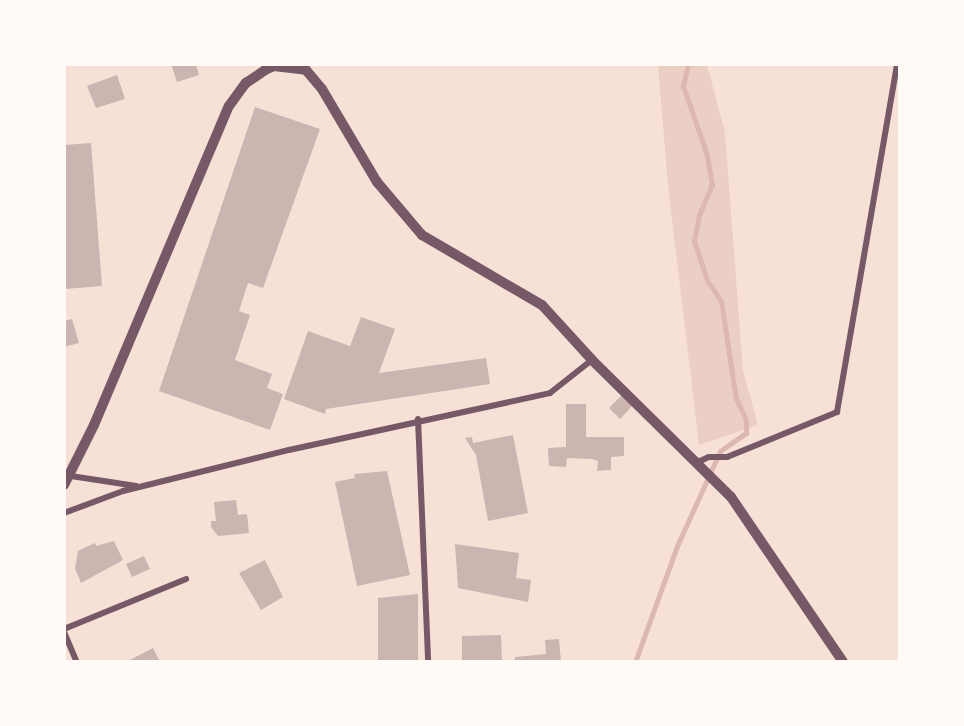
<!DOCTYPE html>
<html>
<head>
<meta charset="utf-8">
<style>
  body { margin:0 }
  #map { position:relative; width:964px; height:726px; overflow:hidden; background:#f7e1d7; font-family:"Archivo Narrow",sans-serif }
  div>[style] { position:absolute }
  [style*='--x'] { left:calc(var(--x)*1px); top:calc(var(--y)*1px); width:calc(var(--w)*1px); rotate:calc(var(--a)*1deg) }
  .green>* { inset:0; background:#ebcfc5 }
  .stream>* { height:5px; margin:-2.5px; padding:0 2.5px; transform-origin:2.5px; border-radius:2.5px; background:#dcb8b0 }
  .building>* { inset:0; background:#ccb4b1 }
  .minor>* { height:6px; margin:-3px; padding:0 3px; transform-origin:3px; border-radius:3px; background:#755966 }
  .tertiary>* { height:10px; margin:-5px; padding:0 5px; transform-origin:5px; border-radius:5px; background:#755966 }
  span { translate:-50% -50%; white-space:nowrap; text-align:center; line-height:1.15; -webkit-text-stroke:6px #fffaf5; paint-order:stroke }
  .frame { position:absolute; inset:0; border:66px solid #fffaf5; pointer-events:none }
</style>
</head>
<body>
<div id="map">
  <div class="green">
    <i style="clip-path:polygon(658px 65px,707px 65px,725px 132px,743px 371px,758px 425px,699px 445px,668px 186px)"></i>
  </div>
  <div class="stream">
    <i style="--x:635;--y:662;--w:123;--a:-70.1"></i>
    <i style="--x:677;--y:546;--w:104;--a:-65.6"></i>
    <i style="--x:720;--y:451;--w:32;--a:-35"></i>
    <i style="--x:746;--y:433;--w:13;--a:-90"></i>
    <i style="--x:746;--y:420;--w:23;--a:-115"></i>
    <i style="--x:736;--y:399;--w:99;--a:-98.7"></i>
    <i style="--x:721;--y:301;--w:25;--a:-124"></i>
    <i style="--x:707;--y:280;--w:41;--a:-108.4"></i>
    <i style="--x:694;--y:241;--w:26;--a:-79"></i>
    <i style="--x:699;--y:215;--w:33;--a:-67"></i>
    <i style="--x:712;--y:185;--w:34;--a:-100"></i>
    <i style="--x:706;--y:152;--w:70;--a:-109.2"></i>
    <i style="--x:683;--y:86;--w:23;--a:-77"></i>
  </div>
  <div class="building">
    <i style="clip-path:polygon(171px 64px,196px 64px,199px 75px,177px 82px)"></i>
    <i style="clip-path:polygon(117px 75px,125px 99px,96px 108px,87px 86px)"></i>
    <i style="clip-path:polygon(255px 107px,320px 129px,263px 288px,248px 283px,239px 311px,250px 315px,235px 360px,272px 374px,267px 388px,283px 394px,270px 430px,159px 391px)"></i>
    <i style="clip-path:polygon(91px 143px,102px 286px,65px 289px,64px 145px)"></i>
    <i style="clip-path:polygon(361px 317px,395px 329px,379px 373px,486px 358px,490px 384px,326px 409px,325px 414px,284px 399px,308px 331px,350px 346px)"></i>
    <i style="clip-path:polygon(72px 319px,79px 343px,64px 347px,64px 321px)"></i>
    <i style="clip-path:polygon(622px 395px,633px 405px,620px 419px,609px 408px)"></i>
    <i style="clip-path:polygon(566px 404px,586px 404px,586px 437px,624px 437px,624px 456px,611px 457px,611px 470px,597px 471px,598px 461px,592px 459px,567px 458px,566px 467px,549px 466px,548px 448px,566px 447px)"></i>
    <i style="clip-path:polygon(513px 435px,528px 513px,488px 521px,476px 455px,465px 438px,472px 437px,473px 443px)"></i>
    <i style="clip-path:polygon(387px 471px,410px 575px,357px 586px,335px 482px,355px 478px,354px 474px)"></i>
    <i style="clip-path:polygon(236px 500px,238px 515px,247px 514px,249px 533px,218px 536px,211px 527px,211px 521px,216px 521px,214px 502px)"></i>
    <i style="clip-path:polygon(114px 541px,123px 560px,81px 583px,75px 568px,78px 551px,95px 543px,96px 546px)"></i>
    <i style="clip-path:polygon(455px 544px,519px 553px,516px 578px,531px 580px,528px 602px,458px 588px)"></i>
    <i style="clip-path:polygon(144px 556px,150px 569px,132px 577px,126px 564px)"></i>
    <i style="clip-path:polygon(265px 560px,283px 597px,261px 610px,239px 573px)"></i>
    <i style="clip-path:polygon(418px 594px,418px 662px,378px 662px,378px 598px)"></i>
    <i style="clip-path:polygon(501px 635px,502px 662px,462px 662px,462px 636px)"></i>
    <i style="clip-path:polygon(559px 639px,561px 662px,515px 662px,515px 657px,546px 654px,545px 640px)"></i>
    <i style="clip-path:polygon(153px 648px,160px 662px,126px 662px)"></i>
  </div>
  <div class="minor">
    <i style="--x:418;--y:419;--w:243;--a:87.6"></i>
    <i style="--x:696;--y:463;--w:14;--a:-25"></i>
    <i style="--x:709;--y:457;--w:18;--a:0"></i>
    <i style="--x:727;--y:457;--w:119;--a:-22.2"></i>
    <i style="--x:837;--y:412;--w:353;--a:-80.2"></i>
    <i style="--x:71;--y:476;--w:66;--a:8.7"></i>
    <i style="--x:64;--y:513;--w:63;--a:-20.4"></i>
    <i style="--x:123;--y:491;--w:171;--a:-13.9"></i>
    <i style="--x:289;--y:450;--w:267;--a:-12.3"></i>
    <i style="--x:550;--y:393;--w:53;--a:-38.2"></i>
    <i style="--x:64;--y:629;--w:132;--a:-22.3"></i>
    <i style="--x:64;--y:632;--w:33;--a:67"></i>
  </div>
  <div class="tertiary">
    <i style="--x:64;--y:485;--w:67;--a:-63.4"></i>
    <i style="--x:94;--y:425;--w:346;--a:-67.1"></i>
    <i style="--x:229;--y:106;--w:29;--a:-54"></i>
    <i style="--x:246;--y:83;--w:23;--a:-34"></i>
    <i style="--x:265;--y:70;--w:10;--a:-24"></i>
    <i style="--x:274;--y:66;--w:32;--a:7"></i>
    <i style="--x:306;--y:70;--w:25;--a:50"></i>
    <i style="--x:322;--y:89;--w:108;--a:59.4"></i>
    <i style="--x:377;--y:182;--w:70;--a:49.7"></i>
    <i style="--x:422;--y:235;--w:139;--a:30.3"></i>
    <i style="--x:542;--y:305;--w:74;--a:47.7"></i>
    <i style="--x:592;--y:360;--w:195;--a:44.6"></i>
    <i style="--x:731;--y:497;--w:199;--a:55.8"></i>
  </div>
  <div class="frame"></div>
</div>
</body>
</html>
